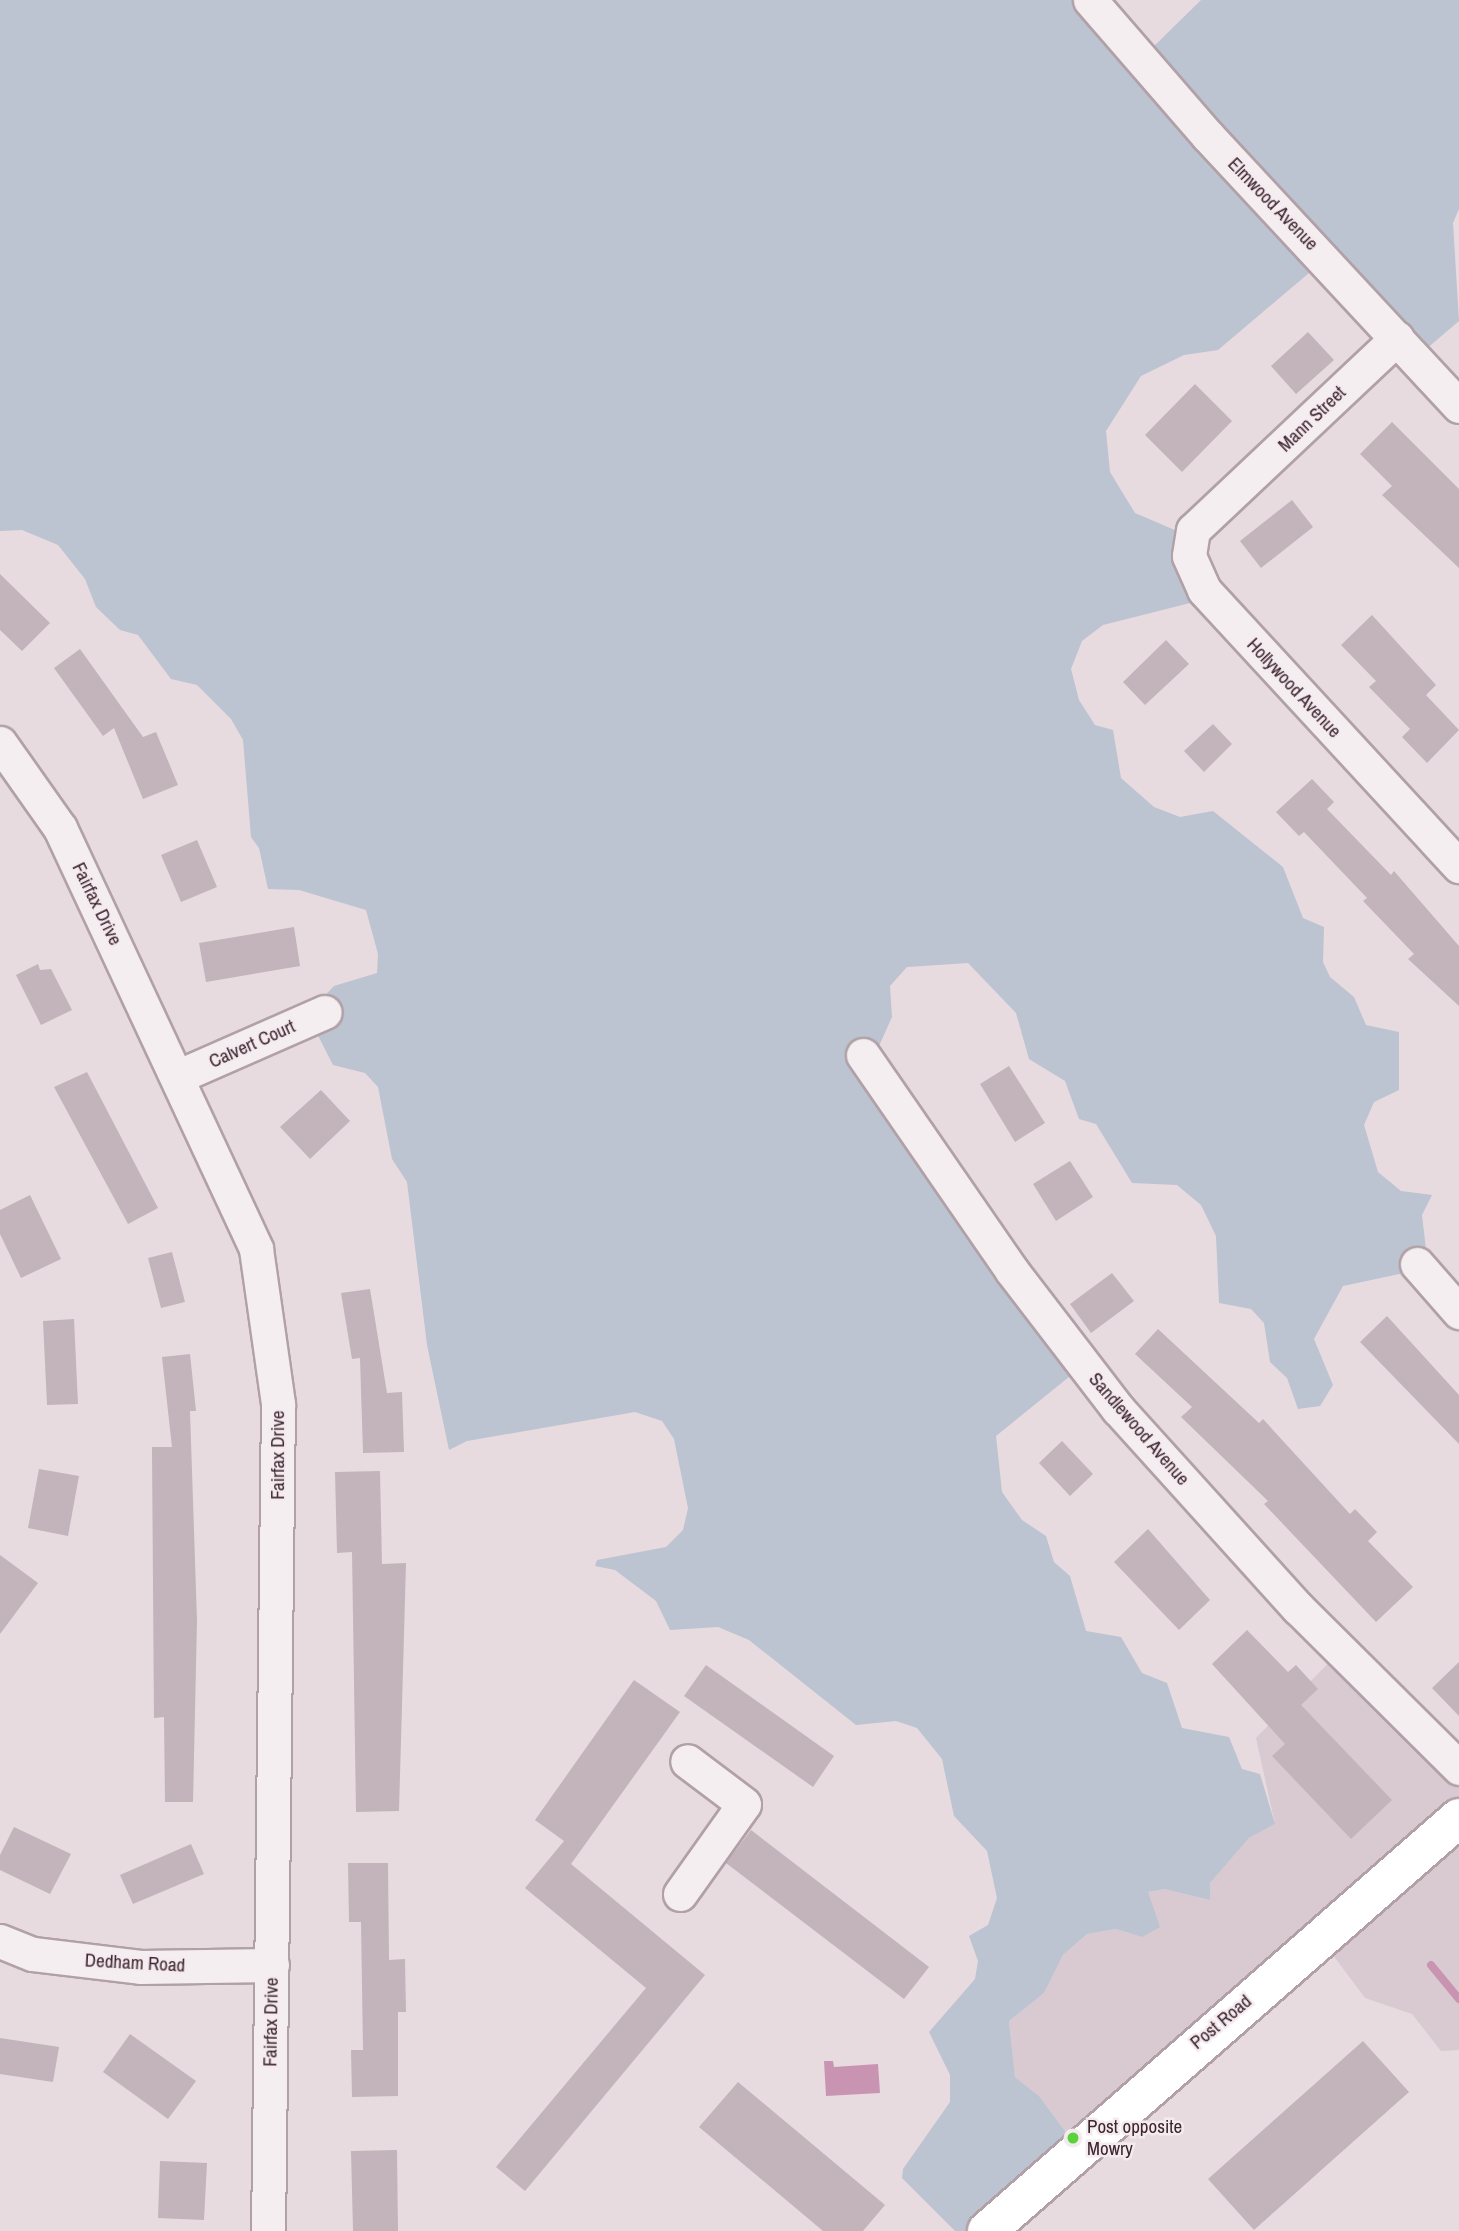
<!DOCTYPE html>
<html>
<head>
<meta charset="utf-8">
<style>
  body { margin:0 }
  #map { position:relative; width:1459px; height:2231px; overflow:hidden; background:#e7dbe0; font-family:"Archivo Narrow",sans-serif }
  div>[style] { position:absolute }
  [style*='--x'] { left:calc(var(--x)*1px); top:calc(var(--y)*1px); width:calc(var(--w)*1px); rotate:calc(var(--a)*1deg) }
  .built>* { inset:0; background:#d9c9d0 }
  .green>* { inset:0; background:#bcc3d1 }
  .water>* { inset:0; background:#c994b1 }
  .stream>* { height:8px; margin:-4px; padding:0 4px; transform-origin:4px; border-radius:4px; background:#c994b1 }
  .building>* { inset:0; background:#c3b3ba }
  .roads { filter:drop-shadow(2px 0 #b1a1a7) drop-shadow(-2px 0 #b1a1a7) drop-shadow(0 2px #b1a1a7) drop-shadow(0 -2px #b1a1a7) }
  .minor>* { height:33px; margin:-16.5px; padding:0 16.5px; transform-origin:16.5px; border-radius:16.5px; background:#f5eef1 }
  .major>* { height:38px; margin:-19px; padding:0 19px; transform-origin:19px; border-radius:19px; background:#fff }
  .dots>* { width:19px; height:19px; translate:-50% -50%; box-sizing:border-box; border:4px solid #f4ebef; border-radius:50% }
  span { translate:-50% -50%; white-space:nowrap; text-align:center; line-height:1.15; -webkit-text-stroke:5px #f4ebef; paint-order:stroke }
  .street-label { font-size:19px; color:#3d252f }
  .poi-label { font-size:19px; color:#3d252f }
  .left { translate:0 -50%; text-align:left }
</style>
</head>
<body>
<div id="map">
  <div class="built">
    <i style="clip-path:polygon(1337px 1654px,1459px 1774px,1459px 2050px,1441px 2051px,1412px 2014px,1365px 1998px,1327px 1947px,1079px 2150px,1039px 2096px,1015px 2077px,1009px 2021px,1044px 1993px,1063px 1955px,1087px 1934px,1116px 1929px,1142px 1937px,1147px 1892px,1164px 1889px,1210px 1900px,1210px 1883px,1249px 1838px,1275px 1824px,1256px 1738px)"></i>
  </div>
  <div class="green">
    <i style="clip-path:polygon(0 0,1087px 0,1142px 58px,1201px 0,1459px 0,1459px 209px,1453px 223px,1459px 321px,1418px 356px,1322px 262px,1218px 350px,1184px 355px,1141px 376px,1106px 431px,1110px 472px,1135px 513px,1205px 543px,1210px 598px,1103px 625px,1082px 641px,1071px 669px,1079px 700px,1095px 725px,1113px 730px,1121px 778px,1154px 807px,1180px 817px,1213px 811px,1283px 867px,1303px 918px,1324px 927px,1323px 962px,1330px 977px,1354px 997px,1366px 1025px,1399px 1032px,1399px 1090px,1374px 1102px,1364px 1125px,1378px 1172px,1401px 1191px,1432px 1195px,1422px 1215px,1429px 1275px,1404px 1273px,1343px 1286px,1314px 1339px,1333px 1385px,1320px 1406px,1298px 1409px,1287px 1378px,1270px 1362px,1264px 1323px,1251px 1309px,1219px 1303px,1216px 1236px,1201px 1205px,1177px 1185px,1132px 1183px,1096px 1124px,1079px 1119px,1065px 1081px,1029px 1059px,1016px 1013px,968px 963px,907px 967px,890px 986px,892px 1017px,870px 1066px,1080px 1368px,996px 1436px,1002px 1492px,1022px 1520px,1046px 1536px,1054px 1562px,1070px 1576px,1086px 1631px,1121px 1637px,1142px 1673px,1167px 1683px,1182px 1728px,1229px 1737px,1242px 1769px,1260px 1774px,1275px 1824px,1249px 1838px,1210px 1883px,1210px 1900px,1164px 1889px,1148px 1892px,1160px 1927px,1142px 1937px,1116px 1929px,1087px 1934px,1063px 1955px,1044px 1993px,1009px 2021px,1015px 2077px,1039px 2096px,1079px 2150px,1006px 2231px,955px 2231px,902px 2178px,903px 2169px,950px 2102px,950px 2075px,929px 2032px,975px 1979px,978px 1961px,969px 1936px,988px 1925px,997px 1898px,987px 1851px,954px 1816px,942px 1759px,917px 1728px,896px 1721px,856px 1725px,749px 1640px,718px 1627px,670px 1630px,656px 1601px,615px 1570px,595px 1566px,597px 1560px,666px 1547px,683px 1530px,688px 1508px,674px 1439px,662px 1421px,635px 1412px,467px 1441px,449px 1450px,427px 1345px,407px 1182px,392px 1159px,378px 1087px,365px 1073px,333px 1065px,307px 1014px,334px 986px,377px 973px,378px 954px,366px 910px,299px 890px,268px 889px,259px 848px,251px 837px,243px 740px,231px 719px,197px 685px,171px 679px,138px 635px,120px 630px,96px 607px,85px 579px,58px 545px,22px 530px,0 531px)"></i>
  </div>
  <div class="water">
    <i style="clip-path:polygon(824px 2061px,833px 2061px,834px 2067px,878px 2064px,880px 2093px,826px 2096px)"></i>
  </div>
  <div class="stream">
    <i style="--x:1431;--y:1965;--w:44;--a:50.5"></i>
  </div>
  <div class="building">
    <i style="clip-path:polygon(1308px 332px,1334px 360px,1296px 394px,1271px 366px)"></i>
    <i style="clip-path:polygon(1195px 384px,1232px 421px,1182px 472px,1145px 435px)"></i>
    <i style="clip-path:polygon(1392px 422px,1459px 489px,1459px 568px,1382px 495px,1392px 486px,1360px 454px)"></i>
    <i style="clip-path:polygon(1292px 500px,1313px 527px,1261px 568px,1240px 541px)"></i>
    <i style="clip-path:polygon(0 574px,50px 623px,22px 651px,0 630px)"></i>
    <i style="clip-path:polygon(1372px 615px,1436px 685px,1426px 695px,1459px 730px,1427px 763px,1402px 737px,1410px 729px,1369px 687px,1376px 681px,1341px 645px)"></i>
    <i style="clip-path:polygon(1166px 640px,1189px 664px,1145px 705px,1123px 682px)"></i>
    <i style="clip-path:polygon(80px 649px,143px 737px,156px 732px,178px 785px,143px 799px,114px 728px,103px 736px,54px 668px)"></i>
    <i style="clip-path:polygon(1213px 724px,1232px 744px,1204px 772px,1184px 751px)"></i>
    <i style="clip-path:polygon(1312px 779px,1334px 802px,1327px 809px,1391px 875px,1394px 871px,1459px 946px,1459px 1006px,1408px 959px,1414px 954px,1363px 901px,1367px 898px,1304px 832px,1299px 836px,1276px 812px)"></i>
    <i style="clip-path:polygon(197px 840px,217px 887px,181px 902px,161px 855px)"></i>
    <i style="clip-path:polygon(294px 927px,300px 966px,206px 982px,199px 943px)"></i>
    <i style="clip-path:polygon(38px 964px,40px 970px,51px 969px,72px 1010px,41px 1025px,16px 975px)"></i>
    <i style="clip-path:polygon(1009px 1066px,1045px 1123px,1015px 1142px,980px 1084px)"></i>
    <i style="clip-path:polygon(87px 1072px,158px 1208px,128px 1224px,54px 1087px)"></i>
    <i style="clip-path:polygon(321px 1090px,350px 1121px,310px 1159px,280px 1127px)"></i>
    <i style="clip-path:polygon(1070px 1161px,1093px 1197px,1056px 1221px,1033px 1184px)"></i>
    <i style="clip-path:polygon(30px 1195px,61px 1259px,21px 1278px,0 1234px,0 1210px)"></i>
    <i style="clip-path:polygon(172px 1252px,185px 1302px,161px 1308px,148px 1258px)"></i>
    <i style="clip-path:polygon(1112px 1273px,1134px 1301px,1091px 1333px,1070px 1304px)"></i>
    <i style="clip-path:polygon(370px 1289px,387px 1393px,402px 1392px,404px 1452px,363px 1453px,360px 1358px,352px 1359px,341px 1293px)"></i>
    <i style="clip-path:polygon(1387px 1316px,1459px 1395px,1459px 1444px,1360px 1342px)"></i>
    <i style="clip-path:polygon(74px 1319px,78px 1404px,47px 1405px,43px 1321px)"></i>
    <i style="clip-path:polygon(1158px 1329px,1259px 1423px,1263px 1419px,1350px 1514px,1355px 1509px,1377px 1532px,1368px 1541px,1413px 1587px,1376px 1622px,1264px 1504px,1268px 1501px,1181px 1417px,1192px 1407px,1135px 1354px)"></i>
    <i style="clip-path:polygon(190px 1354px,196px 1411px,190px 1411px,197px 1621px,193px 1802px,165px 1802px,164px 1717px,154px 1718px,152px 1447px,172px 1447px,162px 1357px)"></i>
    <i style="clip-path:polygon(1062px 1441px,1093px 1474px,1070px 1496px,1039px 1463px)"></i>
    <i style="clip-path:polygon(39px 1469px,79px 1476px,68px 1536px,28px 1528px)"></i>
    <i style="clip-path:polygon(380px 1471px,382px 1564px,406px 1563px,399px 1811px,356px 1812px,352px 1552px,337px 1553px,335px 1472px)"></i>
    <i style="clip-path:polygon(1148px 1529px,1210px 1600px,1179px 1630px,1114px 1562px)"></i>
    <i style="clip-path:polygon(0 1555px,38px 1583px,0 1634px)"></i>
    <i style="clip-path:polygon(1247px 1630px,1288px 1672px,1296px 1665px,1318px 1689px,1301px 1705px,1392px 1800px,1351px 1839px,1272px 1756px,1285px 1744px,1212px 1664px)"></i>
    <i style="clip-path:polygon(1459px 1662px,1459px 1716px,1432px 1688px)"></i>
    <i style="clip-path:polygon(706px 1665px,834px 1756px,813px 1787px,684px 1696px)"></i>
    <i style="clip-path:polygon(634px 1680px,680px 1712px,571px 1864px,705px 1975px,525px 2191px,496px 2167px,646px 1988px,525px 1888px,564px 1841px,535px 1820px)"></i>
    <i style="clip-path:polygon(14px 1827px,71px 1854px,50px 1894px,0 1870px,0 1855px)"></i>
    <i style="clip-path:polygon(751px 1830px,929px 1967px,904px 1999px,726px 1863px)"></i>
    <i style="clip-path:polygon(191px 1844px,204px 1874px,133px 1904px,120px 1875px)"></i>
    <i style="clip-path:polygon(348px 1863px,388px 1863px,389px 1960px,405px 1959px,406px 2012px,398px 2012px,398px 2096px,352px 2097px,351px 2050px,363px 2050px,361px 1922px,349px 1922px)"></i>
    <i style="clip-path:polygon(130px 2034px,196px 2081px,168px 2119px,103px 2072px)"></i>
    <i style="clip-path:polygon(0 2038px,59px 2047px,53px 2082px,0 2074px)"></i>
    <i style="clip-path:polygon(1363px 2041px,1409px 2092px,1254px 2230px,1208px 2179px)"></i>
    <i style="clip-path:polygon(738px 2082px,885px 2205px,863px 2231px,823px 2231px,699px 2127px)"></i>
    <i style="clip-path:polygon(397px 2150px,398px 2231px,353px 2231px,351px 2151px)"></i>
    <i style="clip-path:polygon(160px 2161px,207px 2163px,204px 2220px,158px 2218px)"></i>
  </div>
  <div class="roads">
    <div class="minor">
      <i style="--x:1090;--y:0;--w:179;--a:49.1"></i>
      <i style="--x:1207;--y:135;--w:370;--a:47.1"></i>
      <i style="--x:1397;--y:338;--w:280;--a:136.7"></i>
      <i style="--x:1193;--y:530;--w:26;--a:99"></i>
      <i style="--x:1189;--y:556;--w:37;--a:66"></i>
      <i style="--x:1204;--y:590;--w:376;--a:47.3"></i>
      <i style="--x:0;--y:743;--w:104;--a:54.8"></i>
      <i style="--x:60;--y:828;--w:464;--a:65"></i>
      <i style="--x:256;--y:1249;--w:157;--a:81.9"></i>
      <i style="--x:278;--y:1404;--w:827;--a:90.69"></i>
      <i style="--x:863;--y:1055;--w:262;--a:55.4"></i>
      <i style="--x:1012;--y:1271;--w:174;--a:52.5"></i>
      <i style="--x:1118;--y:1409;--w:268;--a:47.9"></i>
      <i style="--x:1298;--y:1608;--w:227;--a:44.8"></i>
      <i style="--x:179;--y:1076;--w:159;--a:-23.7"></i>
      <i style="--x:1417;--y:1264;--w:64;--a:48.8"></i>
      <i style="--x:680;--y:1894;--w:110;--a:-54.6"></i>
      <i style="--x:744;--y:1804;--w:71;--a:-143"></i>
      <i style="--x:0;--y:1941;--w:35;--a:22"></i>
      <i style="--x:33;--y:1954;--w:108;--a:6.9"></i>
      <i style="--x:140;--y:1967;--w:132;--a:-0.9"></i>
    </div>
    <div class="major">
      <i style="--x:987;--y:2231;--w:627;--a:-41.19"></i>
    </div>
  </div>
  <div class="dots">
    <i style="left:1073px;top:2138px;background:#5ad23a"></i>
  </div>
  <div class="street-label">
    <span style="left:1273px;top:204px;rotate:46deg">Elmwood Avenue</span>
    <span style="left:1312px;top:419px;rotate:-44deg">Mann Street</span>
    <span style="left:1294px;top:688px;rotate:47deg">Hollywood Avenue</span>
    <span style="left:97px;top:904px;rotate:64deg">Fairfax Drive</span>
    <span style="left:252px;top:1044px;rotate:-24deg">Calvert Court</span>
    <span style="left:1139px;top:1429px;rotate:49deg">Sandlewood Avenue</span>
    <span style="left:278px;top:1455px;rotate:-90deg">Fairfax Drive</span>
    <span style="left:135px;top:1963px;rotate:3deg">Dedham Road</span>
    <span style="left:271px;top:2022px;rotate:-89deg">Fairfax Drive</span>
    <span style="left:1221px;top:2022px;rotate:-40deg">Post Road</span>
  </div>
  <div class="poi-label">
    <span class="left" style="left:1087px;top:2138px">Post opposite<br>Mowry</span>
  </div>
</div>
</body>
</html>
